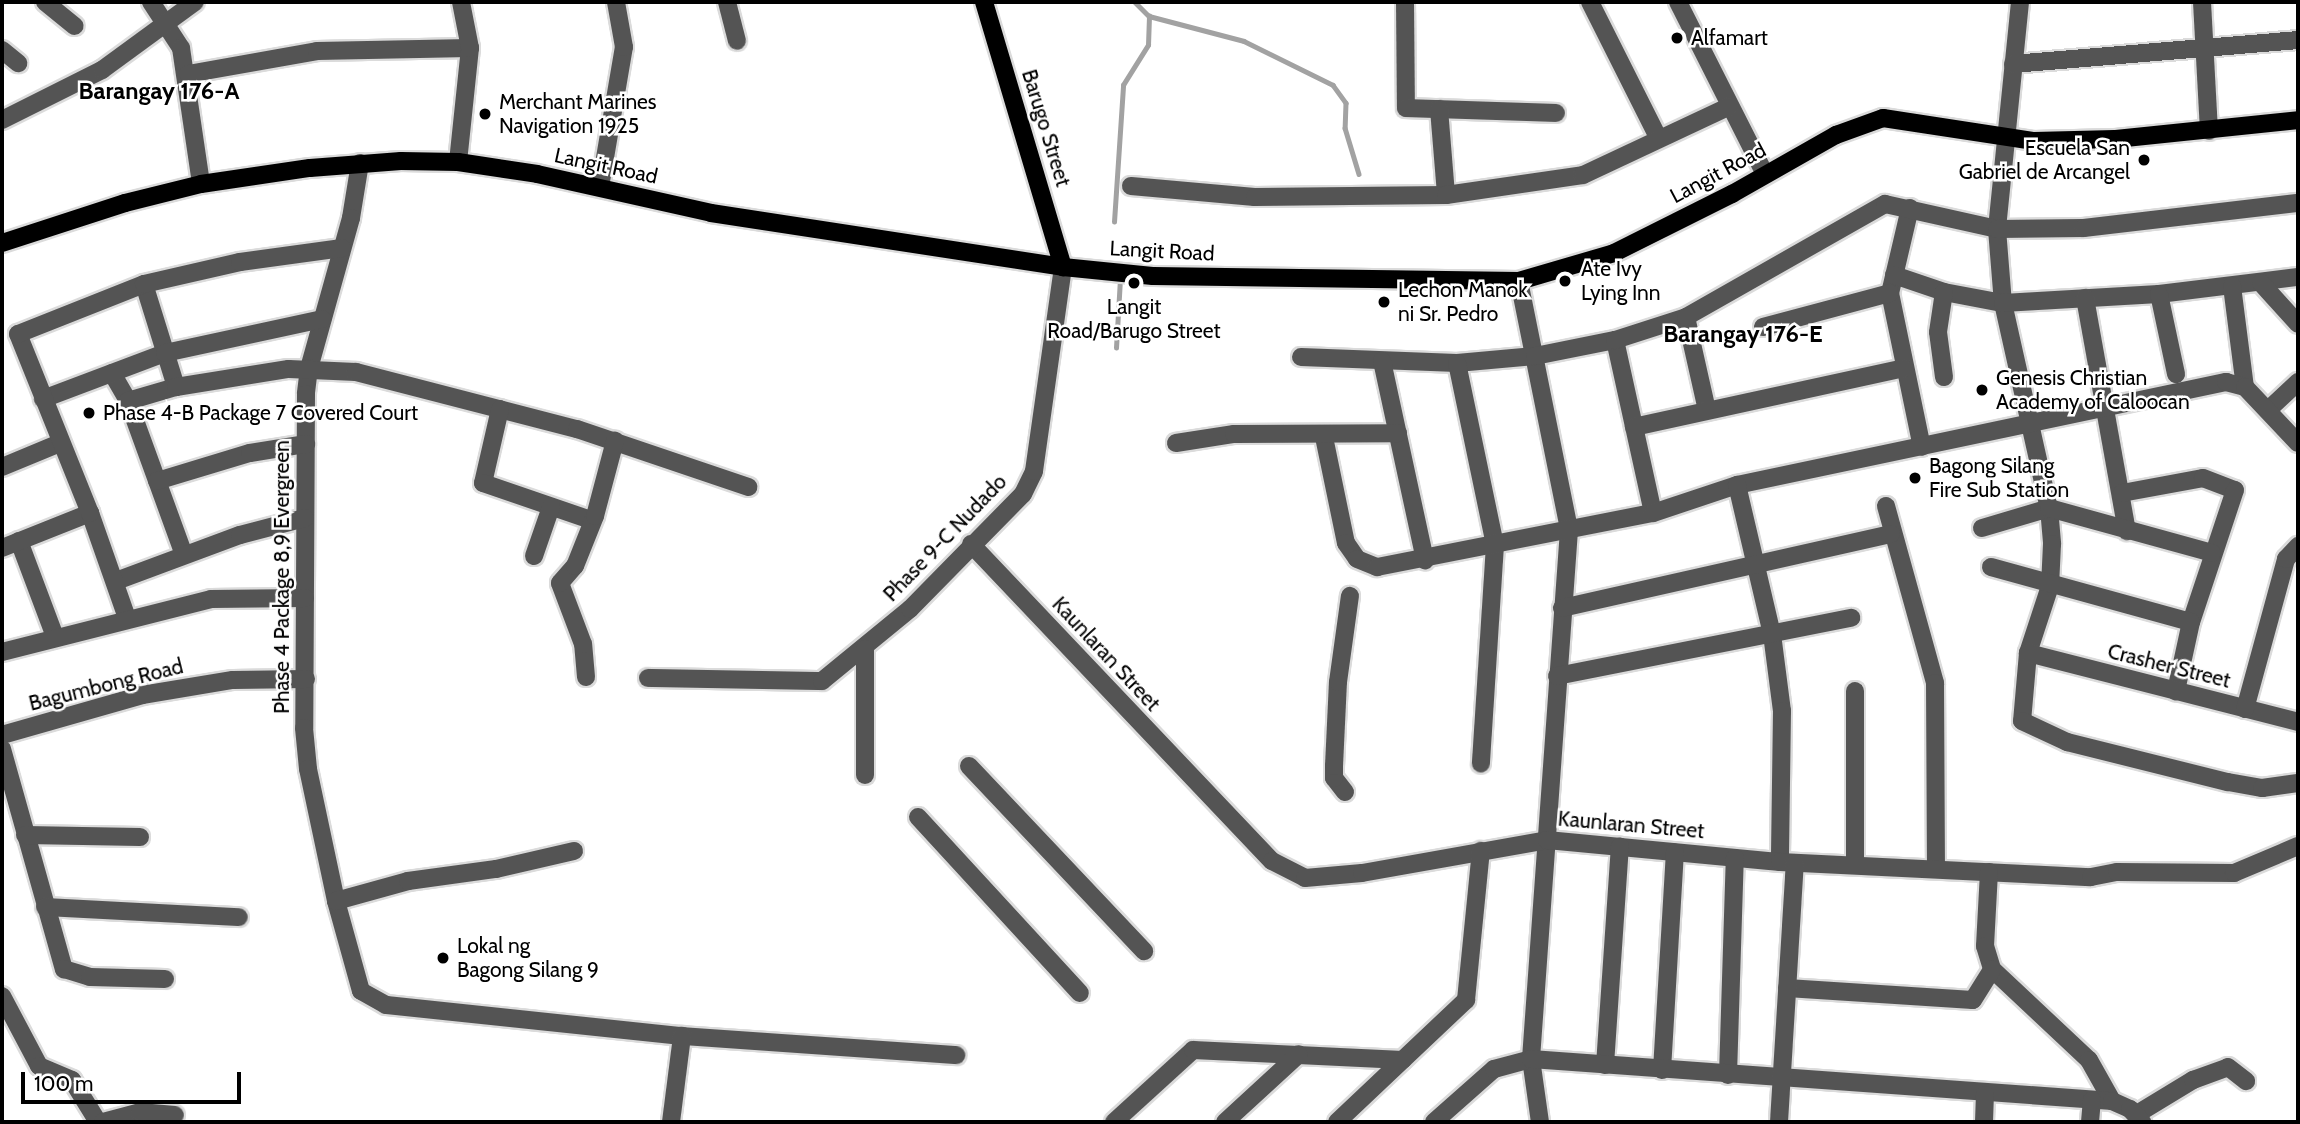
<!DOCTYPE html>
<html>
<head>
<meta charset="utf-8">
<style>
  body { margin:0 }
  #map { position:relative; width:2300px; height:1124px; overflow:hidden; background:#fff; font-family:Cabin,sans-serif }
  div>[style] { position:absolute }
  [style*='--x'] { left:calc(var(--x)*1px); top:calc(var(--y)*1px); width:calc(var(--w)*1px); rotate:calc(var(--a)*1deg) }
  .stream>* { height:4.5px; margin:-2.25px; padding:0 2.25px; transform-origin:2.25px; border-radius:2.25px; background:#a2a2a2 }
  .roads { filter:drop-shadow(2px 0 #dbdbdb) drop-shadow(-2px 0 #dbdbdb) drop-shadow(0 2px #dbdbdb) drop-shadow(0 -2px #dbdbdb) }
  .minor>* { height:18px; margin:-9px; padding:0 9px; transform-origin:9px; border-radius:9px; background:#545454 }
  .major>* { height:18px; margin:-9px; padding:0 9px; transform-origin:9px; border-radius:9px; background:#000 }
  .dots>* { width:19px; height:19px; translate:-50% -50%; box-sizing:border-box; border:4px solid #fff; border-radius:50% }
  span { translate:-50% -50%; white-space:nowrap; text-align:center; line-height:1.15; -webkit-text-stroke:5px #fff; paint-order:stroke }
  .poi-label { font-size:21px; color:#000 }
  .left { translate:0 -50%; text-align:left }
  .right { translate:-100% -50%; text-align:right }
  .street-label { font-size:21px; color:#000 }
  .quarter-label { font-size:24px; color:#000; font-weight:700 }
  .frame { position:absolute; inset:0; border:4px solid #000; pointer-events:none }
  .scale { position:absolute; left:21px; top:1072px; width:220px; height:32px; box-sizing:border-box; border:4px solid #000; border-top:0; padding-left:9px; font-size:21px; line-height:24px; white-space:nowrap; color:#000; -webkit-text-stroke:5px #fff; paint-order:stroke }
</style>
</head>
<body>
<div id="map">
  <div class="stream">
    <i style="--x:1135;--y:2;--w:20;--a:45"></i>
    <i style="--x:1149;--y:16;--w:98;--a:14.7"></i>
    <i style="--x:1244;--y:41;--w:99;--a:26.3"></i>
    <i style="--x:1333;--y:85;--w:22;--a:54"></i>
    <i style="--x:1346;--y:103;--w:25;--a:92"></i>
    <i style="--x:1345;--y:128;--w:48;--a:73.1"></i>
    <i style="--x:1114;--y:222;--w:137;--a:-86.2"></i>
    <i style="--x:1123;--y:85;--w:47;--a:-58"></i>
    <i style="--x:1148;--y:45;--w:29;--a:-88"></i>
    <i style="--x:1116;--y:348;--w:69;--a:-86.7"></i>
  </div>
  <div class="roads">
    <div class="minor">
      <i style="--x:45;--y:2;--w:38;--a:39"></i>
      <i style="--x:151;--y:2;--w:55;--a:56.9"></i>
      <i style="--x:181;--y:48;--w:137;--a:81.6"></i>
      <i style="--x:727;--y:2;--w:40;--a:75.6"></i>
      <i style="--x:1405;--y:2;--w:106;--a:89.5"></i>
      <i style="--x:1406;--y:108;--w:150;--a:1.9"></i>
      <i style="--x:1590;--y:2;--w:153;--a:63.3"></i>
      <i style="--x:1678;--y:2;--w:193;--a:63.2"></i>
      <i style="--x:2020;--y:2;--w:228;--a:95.8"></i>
      <i style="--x:1997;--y:229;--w:74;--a:85.4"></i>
      <i style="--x:2003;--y:303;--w:210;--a:77.4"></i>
      <i style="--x:2049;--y:508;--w:36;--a:85"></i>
      <i style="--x:2052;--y:544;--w:42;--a:92.7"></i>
      <i style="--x:2050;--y:586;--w:71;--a:108.2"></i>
      <i style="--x:2028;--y:653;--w:68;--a:95"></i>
      <i style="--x:2022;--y:721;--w:50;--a:25"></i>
      <i style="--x:2067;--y:742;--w:166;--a:14"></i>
      <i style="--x:2228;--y:782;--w:35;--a:10"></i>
      <i style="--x:2262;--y:788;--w:36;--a:-8"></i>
      <i style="--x:2202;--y:2;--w:129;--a:86.9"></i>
      <i style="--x:2;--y:50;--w:21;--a:39"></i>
      <i style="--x:2013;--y:64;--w:286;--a:-4.8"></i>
      <i style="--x:188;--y:74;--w:131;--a:-10.1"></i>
      <i style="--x:317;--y:51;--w:153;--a:-1.1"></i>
      <i style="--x:1439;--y:109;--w:86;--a:85.3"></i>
      <i style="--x:2;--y:120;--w:112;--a:-26.6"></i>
      <i style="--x:102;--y:70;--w:115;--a:-36.2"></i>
      <i style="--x:458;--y:162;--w:115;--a:-84"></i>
      <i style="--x:470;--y:48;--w:47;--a:-101.1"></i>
      <i style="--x:360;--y:163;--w:56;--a:99.3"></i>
      <i style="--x:351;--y:218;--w:156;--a:105.6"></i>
      <i style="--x:309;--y:368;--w:26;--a:97"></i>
      <i style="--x:306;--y:394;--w:334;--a:90.3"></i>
      <i style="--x:304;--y:728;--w:41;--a:84.4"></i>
      <i style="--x:308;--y:769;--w:135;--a:78"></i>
      <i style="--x:336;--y:901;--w:93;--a:74.5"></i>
      <i style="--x:361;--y:991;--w:29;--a:29"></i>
      <i style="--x:386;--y:1005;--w:298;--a:6"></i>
      <i style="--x:682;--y:1036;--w:275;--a:4"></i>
      <i style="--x:1131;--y:186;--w:124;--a:5.1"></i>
      <i style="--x:1255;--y:197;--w:191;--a:-0.6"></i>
      <i style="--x:1446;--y:195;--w:138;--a:-8.3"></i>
      <i style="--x:1583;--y:175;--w:162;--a:-25.1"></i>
      <i style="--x:600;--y:187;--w:142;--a:-80.3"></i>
      <i style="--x:624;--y:47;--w:46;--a:-100.1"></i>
      <i style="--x:1910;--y:208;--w:87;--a:103.2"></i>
      <i style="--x:1890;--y:293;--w:157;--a:78.3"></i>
      <i style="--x:1894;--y:275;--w:53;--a:18.8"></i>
      <i style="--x:1944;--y:292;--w:60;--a:10.6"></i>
      <i style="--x:2003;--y:303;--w:156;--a:-3.3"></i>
      <i style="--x:2159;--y:294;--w:140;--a:-7"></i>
      <i style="--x:1519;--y:281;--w:254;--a:78.6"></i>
      <i style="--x:1569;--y:530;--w:530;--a:94.11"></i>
      <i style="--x:1531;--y:1059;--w:64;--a:81.9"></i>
      <i style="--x:2261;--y:283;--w:55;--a:47.9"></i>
      <i style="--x:144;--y:284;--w:108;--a:72.7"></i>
      <i style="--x:2232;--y:286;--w:102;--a:82.7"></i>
      <i style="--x:2159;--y:294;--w:82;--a:78"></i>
      <i style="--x:2085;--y:298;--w:237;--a:79.8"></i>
      <i style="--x:1686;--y:317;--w:95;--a:77.3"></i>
      <i style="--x:1763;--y:327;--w:131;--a:-15"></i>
      <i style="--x:1615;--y:340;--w:177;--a:77.6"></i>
      <i style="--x:1301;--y:357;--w:156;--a:2.2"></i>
      <i style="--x:1457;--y:363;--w:78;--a:-5.1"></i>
      <i style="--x:1535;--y:356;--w:82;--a:-11.3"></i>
      <i style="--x:1615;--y:340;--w:75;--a:-17.9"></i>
      <i style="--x:1686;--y:317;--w:229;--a:-29.6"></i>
      <i style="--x:1885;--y:204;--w:115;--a:12.6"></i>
      <i style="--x:1997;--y:229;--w:87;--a:-0.7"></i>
      <i style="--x:2084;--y:228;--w:215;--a:-6.7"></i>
      <i style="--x:1382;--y:361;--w:204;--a:77.8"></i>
      <i style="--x:1457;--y:363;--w:186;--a:78.2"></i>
      <i style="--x:1495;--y:545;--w:219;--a:93.7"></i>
      <i style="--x:112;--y:373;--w:32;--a:60"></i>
      <i style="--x:128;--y:401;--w:164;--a:70"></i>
      <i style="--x:1944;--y:377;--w:45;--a:-97.6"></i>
      <i style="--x:1938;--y:332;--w:40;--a:-81.5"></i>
      <i style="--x:43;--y:399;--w:130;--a:-20.7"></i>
      <i style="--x:165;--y:353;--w:161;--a:-12.2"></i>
      <i style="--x:128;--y:401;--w:50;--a:-16.3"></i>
      <i style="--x:176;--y:387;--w:114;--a:-9.1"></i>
      <i style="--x:289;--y:369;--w:67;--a:2.6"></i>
      <i style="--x:356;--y:372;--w:228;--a:14.5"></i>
      <i style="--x:577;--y:429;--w:181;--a:18.7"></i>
      <i style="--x:500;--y:409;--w:76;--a:102.9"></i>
      <i style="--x:483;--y:483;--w:114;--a:18.9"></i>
      <i style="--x:2268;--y:410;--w:41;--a:-43"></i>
      <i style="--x:1634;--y:427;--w:276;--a:-12.3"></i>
      <i style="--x:1324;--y:437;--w:108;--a:78.3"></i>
      <i style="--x:1346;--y:543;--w:19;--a:55"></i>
      <i style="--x:1357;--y:559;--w:22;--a:22"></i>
      <i style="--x:1377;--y:567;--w:281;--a:-11.1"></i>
      <i style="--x:1653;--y:513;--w:89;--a:-18.4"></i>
      <i style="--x:1737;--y:485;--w:500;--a:-11.9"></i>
      <i style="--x:2226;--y:382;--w:20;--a:15"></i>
      <i style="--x:2245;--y:387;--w:77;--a:46.6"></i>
      <i style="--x:1176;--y:443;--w:59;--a:-8.8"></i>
      <i style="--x:1234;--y:434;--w:164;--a:-0.3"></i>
      <i style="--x:2;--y:467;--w:63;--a:-22.5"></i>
      <i style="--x:157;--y:481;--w:97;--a:-16.8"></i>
      <i style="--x:250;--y:453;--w:57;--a:-9.1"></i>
      <i style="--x:1737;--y:485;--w:153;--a:76.8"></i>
      <i style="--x:1772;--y:634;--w:78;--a:82.6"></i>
      <i style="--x:1782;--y:711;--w:151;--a:90.8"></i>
      <i style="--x:2122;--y:493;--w:82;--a:-10.5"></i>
      <i style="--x:2203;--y:478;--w:34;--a:21"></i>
      <i style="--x:2235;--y:490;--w:139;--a:108.4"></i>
      <i style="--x:2191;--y:622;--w:71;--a:102.3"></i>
      <i style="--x:1886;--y:506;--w:184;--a:74.5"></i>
      <i style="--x:1935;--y:683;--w:186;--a:89.7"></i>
      <i style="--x:1982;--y:528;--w:70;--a:-16.6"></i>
      <i style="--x:2049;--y:508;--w:169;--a:15.4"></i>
      <i style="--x:19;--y:541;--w:103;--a:69.4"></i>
      <i style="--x:971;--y:544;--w:437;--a:46.5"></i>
      <i style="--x:1272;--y:861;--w:37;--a:27"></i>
      <i style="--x:1305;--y:878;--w:57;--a:-5"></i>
      <i style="--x:1362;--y:873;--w:188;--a:-10.1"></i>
      <i style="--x:1547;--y:840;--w:234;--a:5.4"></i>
      <i style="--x:1780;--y:862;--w:311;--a:2.8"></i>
      <i style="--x:2091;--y:877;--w:26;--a:-11"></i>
      <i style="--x:2117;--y:872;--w:117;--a:0.5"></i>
      <i style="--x:2234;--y:873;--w:69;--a:-22.9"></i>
      <i style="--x:2;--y:548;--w:95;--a:-21.7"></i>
      <i style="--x:534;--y:556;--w:52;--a:-70.9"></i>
      <i style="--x:1991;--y:567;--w:207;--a:15.4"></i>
      <i style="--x:116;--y:581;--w:132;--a:-20.4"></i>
      <i style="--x:240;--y:535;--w:67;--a:-14.7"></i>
      <i style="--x:1562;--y:608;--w:337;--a:-12.7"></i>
      <i style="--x:127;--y:618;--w:111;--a:-109.4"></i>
      <i style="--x:90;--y:513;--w:193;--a:-111.9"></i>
      <i style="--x:18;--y:334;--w:136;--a:-21.6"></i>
      <i style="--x:144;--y:284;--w:98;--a:-12.9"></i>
      <i style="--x:240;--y:262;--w:103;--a:-7.8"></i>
      <i style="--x:2;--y:652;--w:216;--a:-14.2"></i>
      <i style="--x:211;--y:599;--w:94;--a:-0.6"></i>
      <i style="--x:2028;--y:653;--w:279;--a:14.3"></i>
      <i style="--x:1557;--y:676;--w:300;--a:-11.2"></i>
      <i style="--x:586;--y:677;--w:33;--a:-95"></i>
      <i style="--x:583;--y:644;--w:65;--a:-110.7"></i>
      <i style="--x:560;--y:583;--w:23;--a:-49"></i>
      <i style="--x:575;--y:566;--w:54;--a:-68.2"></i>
      <i style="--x:595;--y:516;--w:78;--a:-75.1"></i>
      <i style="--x:648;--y:678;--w:174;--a:1"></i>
      <i style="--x:822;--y:681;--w:114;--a:-39.3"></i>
      <i style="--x:910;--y:609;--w:161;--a:-45.5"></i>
      <i style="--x:1023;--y:494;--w:25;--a:-64"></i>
      <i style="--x:1034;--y:471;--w:206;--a:-81.9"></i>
      <i style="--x:2245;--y:709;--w:156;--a:-74.7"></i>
      <i style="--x:2286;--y:559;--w:18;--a:-47"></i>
      <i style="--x:2;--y:735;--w:146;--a:-15.9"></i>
      <i style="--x:142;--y:695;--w:92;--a:-9.4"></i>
      <i style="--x:233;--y:680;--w:73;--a:-0.8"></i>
      <i style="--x:2;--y:749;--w:229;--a:74.3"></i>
      <i style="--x:64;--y:969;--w:27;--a:17"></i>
      <i style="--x:90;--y:977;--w:75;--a:1.5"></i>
      <i style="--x:969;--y:766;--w:255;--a:46.6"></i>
      <i style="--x:865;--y:775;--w:126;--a:-90"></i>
      <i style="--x:1345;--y:792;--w:18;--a:-128"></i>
      <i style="--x:1334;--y:778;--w:12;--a:-90"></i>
      <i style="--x:1334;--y:766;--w:84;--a:-87.3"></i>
      <i style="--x:1338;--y:682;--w:87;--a:-82.1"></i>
      <i style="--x:918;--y:817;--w:239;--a:47.4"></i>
      <i style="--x:25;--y:835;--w:115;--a:1"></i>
      <i style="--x:1855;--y:864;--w:173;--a:-90"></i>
      <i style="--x:1989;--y:872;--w:74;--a:93.1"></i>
      <i style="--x:1985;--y:946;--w:24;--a:73"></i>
      <i style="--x:1992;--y:969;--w:133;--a:43.2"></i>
      <i style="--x:2089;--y:1060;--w:47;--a:60.7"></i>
      <i style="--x:336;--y:901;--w:75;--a:-15.5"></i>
      <i style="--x:408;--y:881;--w:89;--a:-7.8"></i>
      <i style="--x:496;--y:869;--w:80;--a:-13"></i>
      <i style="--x:45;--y:907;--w:194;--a:3"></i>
      <i style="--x:1787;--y:988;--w:186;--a:3.7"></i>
      <i style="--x:1973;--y:1000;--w:36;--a:-58"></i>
      <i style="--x:2;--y:996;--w:79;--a:62.1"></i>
      <i style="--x:39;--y:1066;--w:36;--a:23"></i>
      <i style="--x:72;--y:1080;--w:49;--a:58.2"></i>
      <i style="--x:1605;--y:1065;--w:219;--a:-86.1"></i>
      <i style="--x:1662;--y:1070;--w:218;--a:-86.6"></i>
      <i style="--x:1728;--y:1075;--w:217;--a:-88.2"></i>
      <i style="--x:2137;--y:1114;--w:66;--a:-31.3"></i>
      <i style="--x:2193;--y:1080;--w:37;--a:-20"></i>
      <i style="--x:2228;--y:1067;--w:23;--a:38"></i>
      <i style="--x:103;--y:1122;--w:38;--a:-15"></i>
      <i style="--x:140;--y:1112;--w:35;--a:5"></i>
      <i style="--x:671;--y:1122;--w:87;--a:-82.7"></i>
      <i style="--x:1114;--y:1122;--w:107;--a:-42.3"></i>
      <i style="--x:1193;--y:1050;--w:210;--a:2.7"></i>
      <i style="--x:1225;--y:1122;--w:100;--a:-42.6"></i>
      <i style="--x:1337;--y:1122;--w:178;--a:-43.4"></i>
      <i style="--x:1466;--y:1000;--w:150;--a:-84.3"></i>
      <i style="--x:1434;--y:1122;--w:80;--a:-41.5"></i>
      <i style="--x:1494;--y:1069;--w:38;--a:-15"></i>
      <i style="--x:1531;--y:1059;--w:583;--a:4.13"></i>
      <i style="--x:2112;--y:1101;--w:20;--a:24"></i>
      <i style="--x:2130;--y:1109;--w:18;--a:47"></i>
      <i style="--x:1779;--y:1122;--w:259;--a:-86.5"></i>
      <i style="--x:1984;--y:1122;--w:27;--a:-88"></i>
      <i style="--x:2090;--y:1122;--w:22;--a:-85"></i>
    </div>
    <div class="major">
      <i style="--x:984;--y:2;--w:277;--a:73.4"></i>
      <i style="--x:2;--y:243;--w:129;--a:-18"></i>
      <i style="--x:125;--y:203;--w:78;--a:-14"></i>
      <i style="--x:201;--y:184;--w:110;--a:-8.4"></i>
      <i style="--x:310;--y:168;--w:91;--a:-4.4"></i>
      <i style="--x:401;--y:161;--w:57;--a:1"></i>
      <i style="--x:458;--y:162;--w:80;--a:8.6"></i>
      <i style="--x:537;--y:174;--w:178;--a:12.6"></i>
      <i style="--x:711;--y:213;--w:356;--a:8.7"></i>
      <i style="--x:1063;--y:267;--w:90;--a:5.7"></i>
      <i style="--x:1153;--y:276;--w:366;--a:0.8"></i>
      <i style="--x:1519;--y:281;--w:99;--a:-16.4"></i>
      <i style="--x:1614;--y:253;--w:132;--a:-26.6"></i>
      <i style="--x:1732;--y:194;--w:120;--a:-29.6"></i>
      <i style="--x:1836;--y:135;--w:50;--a:-19.9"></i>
      <i style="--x:1883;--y:118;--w:153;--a:8.7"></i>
      <i style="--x:2034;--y:141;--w:81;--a:-1.4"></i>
      <i style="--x:2115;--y:139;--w:184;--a:-5.9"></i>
    </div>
  </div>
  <div class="dots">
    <i style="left:1677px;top:38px;background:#000"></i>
    <i style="left:485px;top:114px;background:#000"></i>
    <i style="left:2144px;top:160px;background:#000"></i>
    <i style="left:1565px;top:281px;background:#000"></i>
    <i style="left:1134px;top:283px;background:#000"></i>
    <i style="left:1384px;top:302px;background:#000"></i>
    <i style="left:1982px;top:390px;background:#000"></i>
    <i style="left:89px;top:413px;background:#000"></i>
    <i style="left:1915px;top:478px;background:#000"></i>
    <i style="left:443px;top:958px;background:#000"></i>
  </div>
  <div class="poi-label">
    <span class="left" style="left:1691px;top:38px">Alfamart</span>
    <span class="left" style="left:499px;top:114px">Merchant Marines<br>Navigation 1925</span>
    <span class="right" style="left:2130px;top:160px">Escuela San<br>Gabriel de Arcangel</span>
    <span class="left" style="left:1581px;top:281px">Ate Ivy<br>Lying Inn</span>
    <span class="left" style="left:1398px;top:302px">Lechon Manok<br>ni Sr. Pedro</span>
    <span style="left:1134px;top:319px">Langit<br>Road/Barugo Street</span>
    <span class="left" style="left:1996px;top:390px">Genesis Christian<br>Academy of Caloocan</span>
    <span class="left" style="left:103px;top:413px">Phase 4-B Package 7 Covered Court</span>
    <span class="left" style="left:1929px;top:478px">Bagong Silang<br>Fire Sub Station</span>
    <span class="left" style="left:457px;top:958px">Lokal ng<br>Bagong Silang 9</span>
  </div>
  <div class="street-label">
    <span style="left:1046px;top:128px;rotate:73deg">Barugo Street</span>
    <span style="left:606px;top:166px;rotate:12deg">Langit Road</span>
    <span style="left:1718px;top:173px;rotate:-28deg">Langit Road</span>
    <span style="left:1162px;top:251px;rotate:3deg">Langit Road</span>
    <span style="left:945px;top:538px;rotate:-46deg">Phase 9-C Nudado</span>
    <span style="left:282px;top:577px;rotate:-90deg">Phase 4 Package 8,9 Evergreen</span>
    <span style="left:1106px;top:654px;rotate:47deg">Kaunlaran Street</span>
    <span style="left:2169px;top:666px;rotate:14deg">Crasher Street</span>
    <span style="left:106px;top:685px;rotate:-14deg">Bagumbong Road</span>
    <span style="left:1631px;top:825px;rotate:5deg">Kaunlaran Street</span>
  </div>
  <div class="quarter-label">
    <span style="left:159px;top:91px">Barangay 176-A</span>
    <span style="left:1743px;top:334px">Barangay 176-E</span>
  </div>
  <div class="frame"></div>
  <div class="scale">100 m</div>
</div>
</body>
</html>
